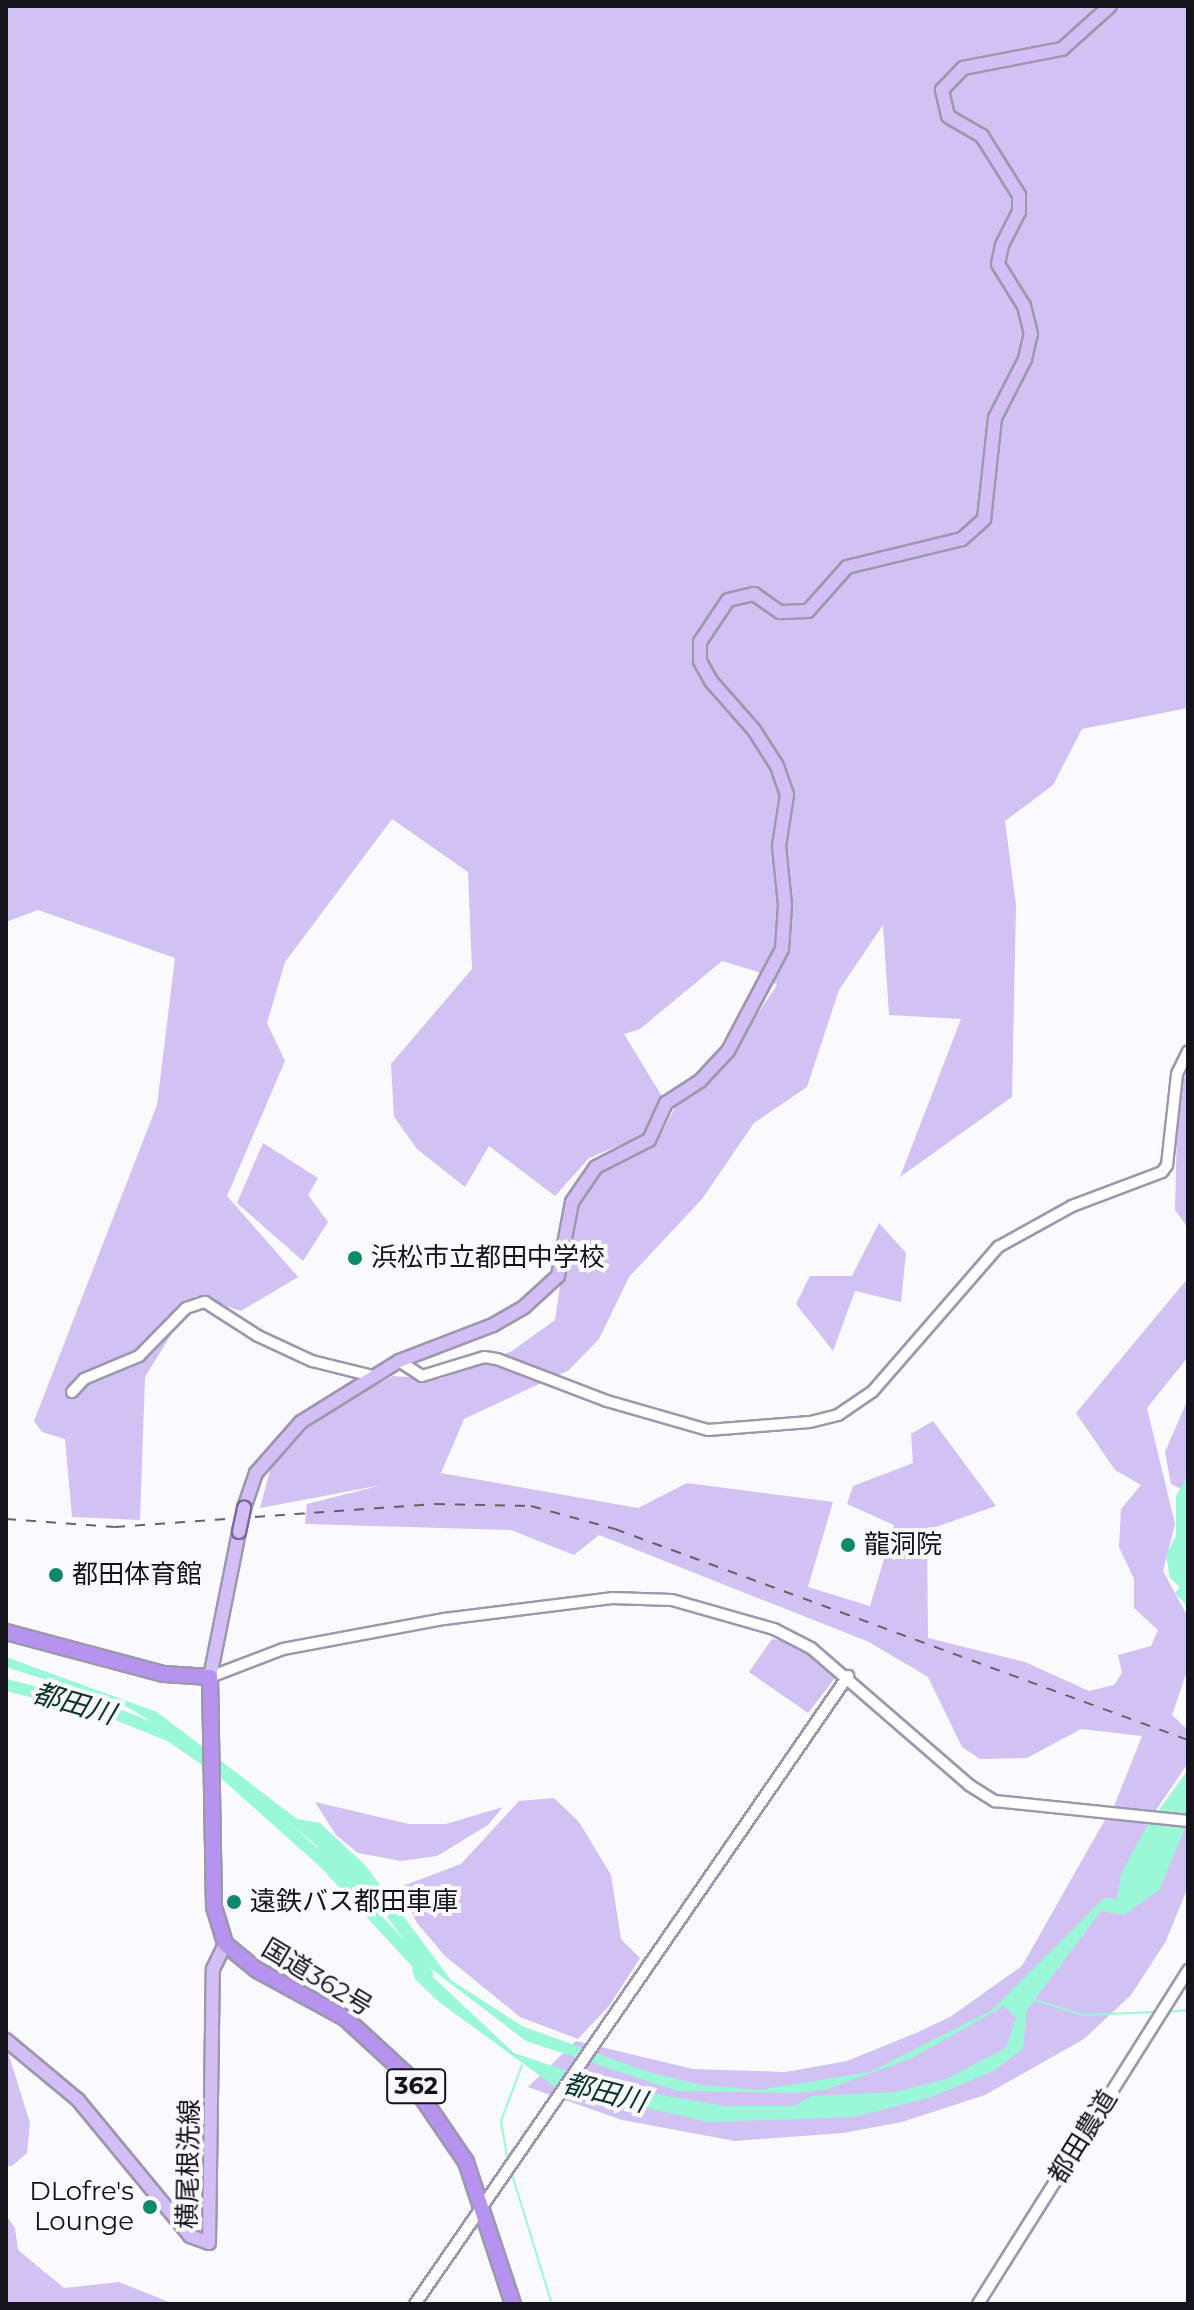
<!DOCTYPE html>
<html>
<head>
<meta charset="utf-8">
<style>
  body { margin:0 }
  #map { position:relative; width:1194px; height:2310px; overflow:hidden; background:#faf9fe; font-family:Montserrat,"Noto Sans JP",sans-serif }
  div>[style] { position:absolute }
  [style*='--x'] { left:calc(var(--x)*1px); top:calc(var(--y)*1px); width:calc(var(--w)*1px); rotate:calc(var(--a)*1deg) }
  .green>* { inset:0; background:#d2c1f3 }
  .water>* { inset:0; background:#9af8d8 }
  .stream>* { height:2px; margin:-1px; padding:0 1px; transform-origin:1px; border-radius:1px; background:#9af8d8 }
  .river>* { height:12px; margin:-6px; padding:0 6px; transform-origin:6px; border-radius:6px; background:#9af8d8 }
  .roads { filter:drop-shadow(2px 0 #9e97ad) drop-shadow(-2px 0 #9e97ad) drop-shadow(0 2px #9e97ad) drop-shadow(0 -2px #9e97ad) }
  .minor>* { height:10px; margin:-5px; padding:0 5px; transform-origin:5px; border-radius:5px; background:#fff }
  .major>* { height:12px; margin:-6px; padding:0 6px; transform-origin:6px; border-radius:6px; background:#d3bef5 }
  .highway>* { height:14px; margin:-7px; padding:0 7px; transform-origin:7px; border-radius:7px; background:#b593ef }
  .rail>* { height:2px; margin-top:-1px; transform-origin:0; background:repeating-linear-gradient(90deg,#636269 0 10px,transparent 0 20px) }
  .bridges { filter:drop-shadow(2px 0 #7d66a4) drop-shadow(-2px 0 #7d66a4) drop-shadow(0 2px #7d66a4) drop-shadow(0 -2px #7d66a4) }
  .major-bridge>* { height:12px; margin:-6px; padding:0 6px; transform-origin:6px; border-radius:6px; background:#d3bef5 }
  .dots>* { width:22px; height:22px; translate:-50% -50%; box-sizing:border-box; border:4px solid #faf9fe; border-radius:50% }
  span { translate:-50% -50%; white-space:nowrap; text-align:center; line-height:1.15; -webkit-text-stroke:8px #faf9fe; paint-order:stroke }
  .shield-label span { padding:2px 6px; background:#faf9fe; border:2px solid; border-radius:6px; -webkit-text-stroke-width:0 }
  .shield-label { font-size:24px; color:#14121a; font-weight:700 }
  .poi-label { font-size:26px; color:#14121a }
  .left { translate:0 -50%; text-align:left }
  .right { translate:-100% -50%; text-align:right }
  .street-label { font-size:26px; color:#14121a }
  .water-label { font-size:28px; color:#0a362a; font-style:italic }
  .frame { position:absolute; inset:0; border:8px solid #14121a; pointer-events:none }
</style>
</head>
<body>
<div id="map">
  <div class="green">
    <i style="clip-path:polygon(6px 6px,1188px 6px,1188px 708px,1082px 729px,1053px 785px,1005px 821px,1016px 905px,1012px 1097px,900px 1177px,961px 1019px,889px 1015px,883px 925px,839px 990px,807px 1087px,754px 1123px,702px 1199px,629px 1277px,599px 1339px,569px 1370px,464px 1419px,441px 1473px,638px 1508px,687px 1483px,833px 1502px,808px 1587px,870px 1606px,894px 1525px,847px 1504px,853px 1486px,913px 1463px,911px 1434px,933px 1421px,996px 1506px,927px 1530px,928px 1638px,1025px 1662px,1089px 1691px,1114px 1685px,1122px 1673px,1118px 1655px,1151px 1646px,1158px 1630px,1134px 1608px,1134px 1579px,1119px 1547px,1121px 1509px,1141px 1485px,1115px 1470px,1076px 1413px,1188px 1278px,1188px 1357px,1147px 1408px,1175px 1524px,1163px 1571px,1188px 1617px,1188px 1668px,1172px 1715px,1187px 1729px,1188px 1763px,1154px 1813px,1113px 1809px,1142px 1736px,1081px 1729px,1027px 1758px,980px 1759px,962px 1747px,928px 1677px,869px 1642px,599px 1535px,574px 1555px,511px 1530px,305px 1524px,307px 1504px,382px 1485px,260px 1508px,271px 1467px,319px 1416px,393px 1376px,440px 1379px,512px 1351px,555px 1320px,572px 1202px,604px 1170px,659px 1138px,681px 1096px,712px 1081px,777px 985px,758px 972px,722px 961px,640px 1029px,624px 1034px,666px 1103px,644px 1135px,589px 1158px,555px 1196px,489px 1146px,465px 1187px,417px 1149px,394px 1117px,391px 1064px,472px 969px,468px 872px,392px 819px,285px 962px,267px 1023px,285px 1061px,227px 1196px,298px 1277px,241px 1311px,195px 1296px,145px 1377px,140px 1520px,72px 1517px,65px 1439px,42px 1432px,34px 1421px,157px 1105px,175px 958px,38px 910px,6px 922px)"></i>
    <i style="clip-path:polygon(1188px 1071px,1188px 1228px,1175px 1210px,1178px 1089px)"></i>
    <i style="clip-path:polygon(263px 1143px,318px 1178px,308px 1195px,328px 1222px,303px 1261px,237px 1203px)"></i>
    <i style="clip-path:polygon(879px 1223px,906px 1253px,901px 1302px,855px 1291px,833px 1351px,796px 1304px,810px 1276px,852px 1276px)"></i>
    <i style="clip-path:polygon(1188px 1399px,1188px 1492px,1171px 1484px,1165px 1452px)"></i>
    <i style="clip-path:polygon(772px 1639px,793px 1643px,838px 1674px,808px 1713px,749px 1672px)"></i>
    <i style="clip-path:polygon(554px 1798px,579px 1822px,611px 1875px,621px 1939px,640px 1958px,609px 2006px,578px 2039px,520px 2017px,445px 1956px,417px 1923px,400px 1887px,461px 1864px,519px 1801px)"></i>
    <i style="clip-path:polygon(315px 1802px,409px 1824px,446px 1824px,503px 1807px,488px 1825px,437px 1856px,401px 1861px,358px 1853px,336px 1835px)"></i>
    <i style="clip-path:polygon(1106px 1818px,1188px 1828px,1188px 1887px,1166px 1941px,1131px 1995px,1084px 2039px,985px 2095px,902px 2122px,843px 2133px,735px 2141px,622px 2120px,528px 2087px,576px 2041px,693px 2069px,786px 2072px,847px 2061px,916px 2033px,950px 2017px,1022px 1966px)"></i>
    <i style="clip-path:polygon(6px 2046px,30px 2123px,27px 2153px,12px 2166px,6px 2166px)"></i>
    <i style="clip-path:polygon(6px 2215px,15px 2228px,18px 2250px,64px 2288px,119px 2282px,174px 2304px,6px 2304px)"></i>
  </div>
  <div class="water">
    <i style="clip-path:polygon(1188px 1474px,1188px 1607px,1175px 1593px,1180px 1587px,1170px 1578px,1166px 1555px,1176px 1536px,1176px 1496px)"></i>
    <i style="clip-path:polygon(6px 1657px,157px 1712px,297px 1819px,320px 1823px,365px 1865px,451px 1980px,522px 2026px,648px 2072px,701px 2085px,759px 2090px,870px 2072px,992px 2010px,1104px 1898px,1117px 1899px,1121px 1874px,1145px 1829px,1188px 1770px,1188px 1822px,1159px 1890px,1124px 1915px,1101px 1911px,1027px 2010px,1023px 2049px,993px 2071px,932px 2097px,853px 2117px,708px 2122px,554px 2086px,439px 2002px,415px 1979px,412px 1969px,419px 1964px,514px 2053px,615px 2087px,725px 2106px,795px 2106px,811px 2096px,896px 2092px,946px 2079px,1006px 2048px,1016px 2018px,1004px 2006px,912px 2058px,825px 2090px,797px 2093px,678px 2091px,526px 2041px,417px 1958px,372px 1896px,329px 1877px,316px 1845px,196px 1748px,122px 1704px,6px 1667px)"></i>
  </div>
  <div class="stream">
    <i style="--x:1032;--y:1999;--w:53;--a:17.4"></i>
    <i style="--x:1083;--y:2015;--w:72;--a:-2.4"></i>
    <i style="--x:1165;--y:2012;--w:23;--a:-5"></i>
    <i style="--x:508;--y:2162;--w:42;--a:-99.7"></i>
    <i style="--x:501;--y:2121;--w:60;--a:-69.4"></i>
    <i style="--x:511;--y:2171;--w:139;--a:72.9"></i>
  </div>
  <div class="river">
    <i style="--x:6;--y:1685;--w:103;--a:14"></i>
    <i style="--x:106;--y:1710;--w:70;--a:21.8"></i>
    <i style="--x:171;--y:1736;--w:65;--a:34.9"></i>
    <i style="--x:224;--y:1773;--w:135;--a:41.7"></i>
    <i style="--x:325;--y:1863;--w:151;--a:47.4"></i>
  </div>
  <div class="roads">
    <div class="minor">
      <i style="--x:399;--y:1361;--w:27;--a:33"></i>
      <i style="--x:422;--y:1376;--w:65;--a:-17"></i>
      <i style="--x:484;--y:1357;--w:13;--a:9"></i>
      <i style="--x:497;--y:1359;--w:118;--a:20.9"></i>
      <i style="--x:607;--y:1401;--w:105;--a:16"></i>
      <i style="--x:708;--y:1430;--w:102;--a:-4.5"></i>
      <i style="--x:810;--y:1422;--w:29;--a:-14"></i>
      <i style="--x:838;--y:1415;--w:42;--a:-34.4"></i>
      <i style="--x:873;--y:1391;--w:191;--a:-49"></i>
      <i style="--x:998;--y:1247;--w:85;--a:-29"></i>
      <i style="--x:1072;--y:1206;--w:96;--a:-20.7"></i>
      <i style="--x:1162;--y:1172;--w:9;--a:-54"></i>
      <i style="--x:1167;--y:1165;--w:92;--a:-83.7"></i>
      <i style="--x:1177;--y:1074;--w:25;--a:-64"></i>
      <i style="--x:72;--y:1392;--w:18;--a:-47"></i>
      <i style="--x:84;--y:1379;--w:60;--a:-22.7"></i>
      <i style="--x:139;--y:1356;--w:67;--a:-45.6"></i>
      <i style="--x:186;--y:1308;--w:20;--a:-18"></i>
      <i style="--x:205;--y:1302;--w:63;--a:32.7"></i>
      <i style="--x:258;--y:1336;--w:60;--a:24.8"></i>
      <i style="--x:312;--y:1361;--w:63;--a:13.8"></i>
      <i style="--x:210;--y:1677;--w:78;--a:-21"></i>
      <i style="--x:283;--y:1649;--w:164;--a:-10.6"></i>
      <i style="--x:444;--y:1619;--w:169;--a:-7.1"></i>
      <i style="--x:612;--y:1598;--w:60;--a:1.9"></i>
      <i style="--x:672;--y:1600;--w:106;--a:15.9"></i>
      <i style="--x:774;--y:1629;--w:42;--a:27.2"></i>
      <i style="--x:811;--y:1648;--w:209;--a:40.9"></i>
      <i style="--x:969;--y:1785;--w:31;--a:32"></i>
      <i style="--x:995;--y:1801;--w:194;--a:5.9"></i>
      <i style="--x:415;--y:2304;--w:763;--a:-55.41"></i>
      <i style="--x:978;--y:2304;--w:395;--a:-57.8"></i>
    </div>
    <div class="major">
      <i style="--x:244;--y:1508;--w:37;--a:-71"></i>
      <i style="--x:256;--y:1473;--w:68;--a:-48.6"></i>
      <i style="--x:301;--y:1422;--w:115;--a:-31.9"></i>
      <i style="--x:399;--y:1361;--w:101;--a:-21"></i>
      <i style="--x:493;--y:1325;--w:36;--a:-30"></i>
      <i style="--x:524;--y:1307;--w:46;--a:-42.4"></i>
      <i style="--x:558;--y:1276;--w:75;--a:-79.3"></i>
      <i style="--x:572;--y:1202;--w:42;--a:-55.6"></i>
      <i style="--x:596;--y:1167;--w:59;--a:-27"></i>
      <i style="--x:649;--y:1140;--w:41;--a:-65.3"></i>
      <i style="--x:666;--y:1103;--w:40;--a:-32.9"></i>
      <i style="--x:700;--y:1081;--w:41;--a:-47"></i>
      <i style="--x:728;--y:1051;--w:115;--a:-62.1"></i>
      <i style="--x:782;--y:949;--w:44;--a:-86.1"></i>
      <i style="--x:785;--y:905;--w:59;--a:-95.8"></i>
      <i style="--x:779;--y:846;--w:52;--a:-81.1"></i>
      <i style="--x:787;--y:795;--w:31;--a:-109"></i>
      <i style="--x:777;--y:766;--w:43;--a:-122.6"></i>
      <i style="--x:754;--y:730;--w:65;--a:-131.3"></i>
      <i style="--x:711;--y:681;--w:23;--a:-119"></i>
      <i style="--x:700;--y:661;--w:19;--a:-90"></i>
      <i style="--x:700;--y:642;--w:50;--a:-56.3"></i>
      <i style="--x:728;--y:600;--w:27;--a:-13"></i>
      <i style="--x:754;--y:594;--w:32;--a:35"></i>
      <i style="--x:780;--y:612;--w:28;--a:-2"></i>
      <i style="--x:808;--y:611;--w:59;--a:-48.4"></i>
      <i style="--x:847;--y:567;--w:118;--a:-13.7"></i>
      <i style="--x:962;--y:539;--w:30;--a:-42"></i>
      <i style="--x:984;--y:519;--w:102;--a:-83.8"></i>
      <i style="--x:995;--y:418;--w:66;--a:-63"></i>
      <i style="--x:1025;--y:359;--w:26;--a:-77"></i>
      <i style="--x:1031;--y:334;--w:29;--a:-104"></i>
      <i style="--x:1024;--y:306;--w:49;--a:-121.8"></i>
      <i style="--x:998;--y:264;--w:19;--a:-78"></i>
      <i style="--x:1002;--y:245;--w:37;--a:-63"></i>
      <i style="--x:1019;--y:212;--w:17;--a:-90"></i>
      <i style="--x:1019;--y:195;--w:70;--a:-122.1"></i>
      <i style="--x:982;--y:136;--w:39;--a:-150"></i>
      <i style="--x:948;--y:116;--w:27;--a:-103"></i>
      <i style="--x:942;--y:90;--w:30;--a:-46"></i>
      <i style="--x:963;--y:68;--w:101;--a:-10.9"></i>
      <i style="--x:1062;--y:49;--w:64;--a:-41.9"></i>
      <i style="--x:210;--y:1677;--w:148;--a:-78.7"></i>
      <i style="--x:6;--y:2040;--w:94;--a:39.8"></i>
      <i style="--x:78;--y:2100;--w:176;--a:50.5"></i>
      <i style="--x:190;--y:2236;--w:20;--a:20"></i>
      <i style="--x:209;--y:2243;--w:274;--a:-89.2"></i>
      <i style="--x:213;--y:1969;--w:28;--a:-64"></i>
    </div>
    <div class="highway">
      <i style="--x:6;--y:1632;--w:163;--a:14.9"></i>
      <i style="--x:164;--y:1674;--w:46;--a:3.7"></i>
      <i style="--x:210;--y:1677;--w:230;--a:89"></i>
      <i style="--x:214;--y:1907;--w:39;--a:73"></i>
      <i style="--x:225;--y:1944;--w:41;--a:39.1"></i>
      <i style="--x:257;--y:1970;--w:100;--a:28.6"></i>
      <i style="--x:345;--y:2018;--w:83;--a:42.6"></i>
      <i style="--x:406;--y:2074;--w:107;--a:55.7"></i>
      <i style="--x:466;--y:2162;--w:150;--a:71.7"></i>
    </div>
  </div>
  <div class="rail">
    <i style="--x:6;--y:1519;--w:109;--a:4.2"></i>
    <i style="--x:115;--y:1527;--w:321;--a:-4.1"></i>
    <i style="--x:435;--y:1504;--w:96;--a:1.2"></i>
    <i style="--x:531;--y:1506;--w:87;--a:15.3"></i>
    <i style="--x:615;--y:1529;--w:611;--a:20.22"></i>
  </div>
  <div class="bridges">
    <div class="major-bridge">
      <i style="--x:239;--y:1532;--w:25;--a:-78"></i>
    </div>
  </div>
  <div class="dots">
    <i style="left:355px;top:1258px;background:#0d896b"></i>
    <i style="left:848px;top:1545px;background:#0d896b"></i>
    <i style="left:56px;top:1575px;background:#0d896b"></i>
    <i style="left:234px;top:1902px;background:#0d896b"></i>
    <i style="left:150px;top:2207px;background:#0d896b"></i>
  </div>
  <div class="shield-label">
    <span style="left:416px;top:2086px">362</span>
  </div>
  <div class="poi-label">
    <span class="left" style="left:371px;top:1258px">浜松市立都田中学校</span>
    <span class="left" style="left:864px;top:1545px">龍洞院</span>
    <span class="left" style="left:72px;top:1575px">都田体育館</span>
    <span class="left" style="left:250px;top:1902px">遠鉄バス都田車庫</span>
    <span class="right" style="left:134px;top:2207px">DLofre's<br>Lounge</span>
  </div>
  <div class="street-label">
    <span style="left:317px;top:1978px;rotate:31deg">国道362号</span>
    <span style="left:1083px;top:2137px;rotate:-58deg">都田農道</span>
    <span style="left:189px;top:2164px;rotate:-89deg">横尾根洗線</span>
  </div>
  <div class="water-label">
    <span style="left:74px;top:1703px;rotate:16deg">都田川</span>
    <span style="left:605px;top:2092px;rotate:14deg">都田川</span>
  </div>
  <div class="frame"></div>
</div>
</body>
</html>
